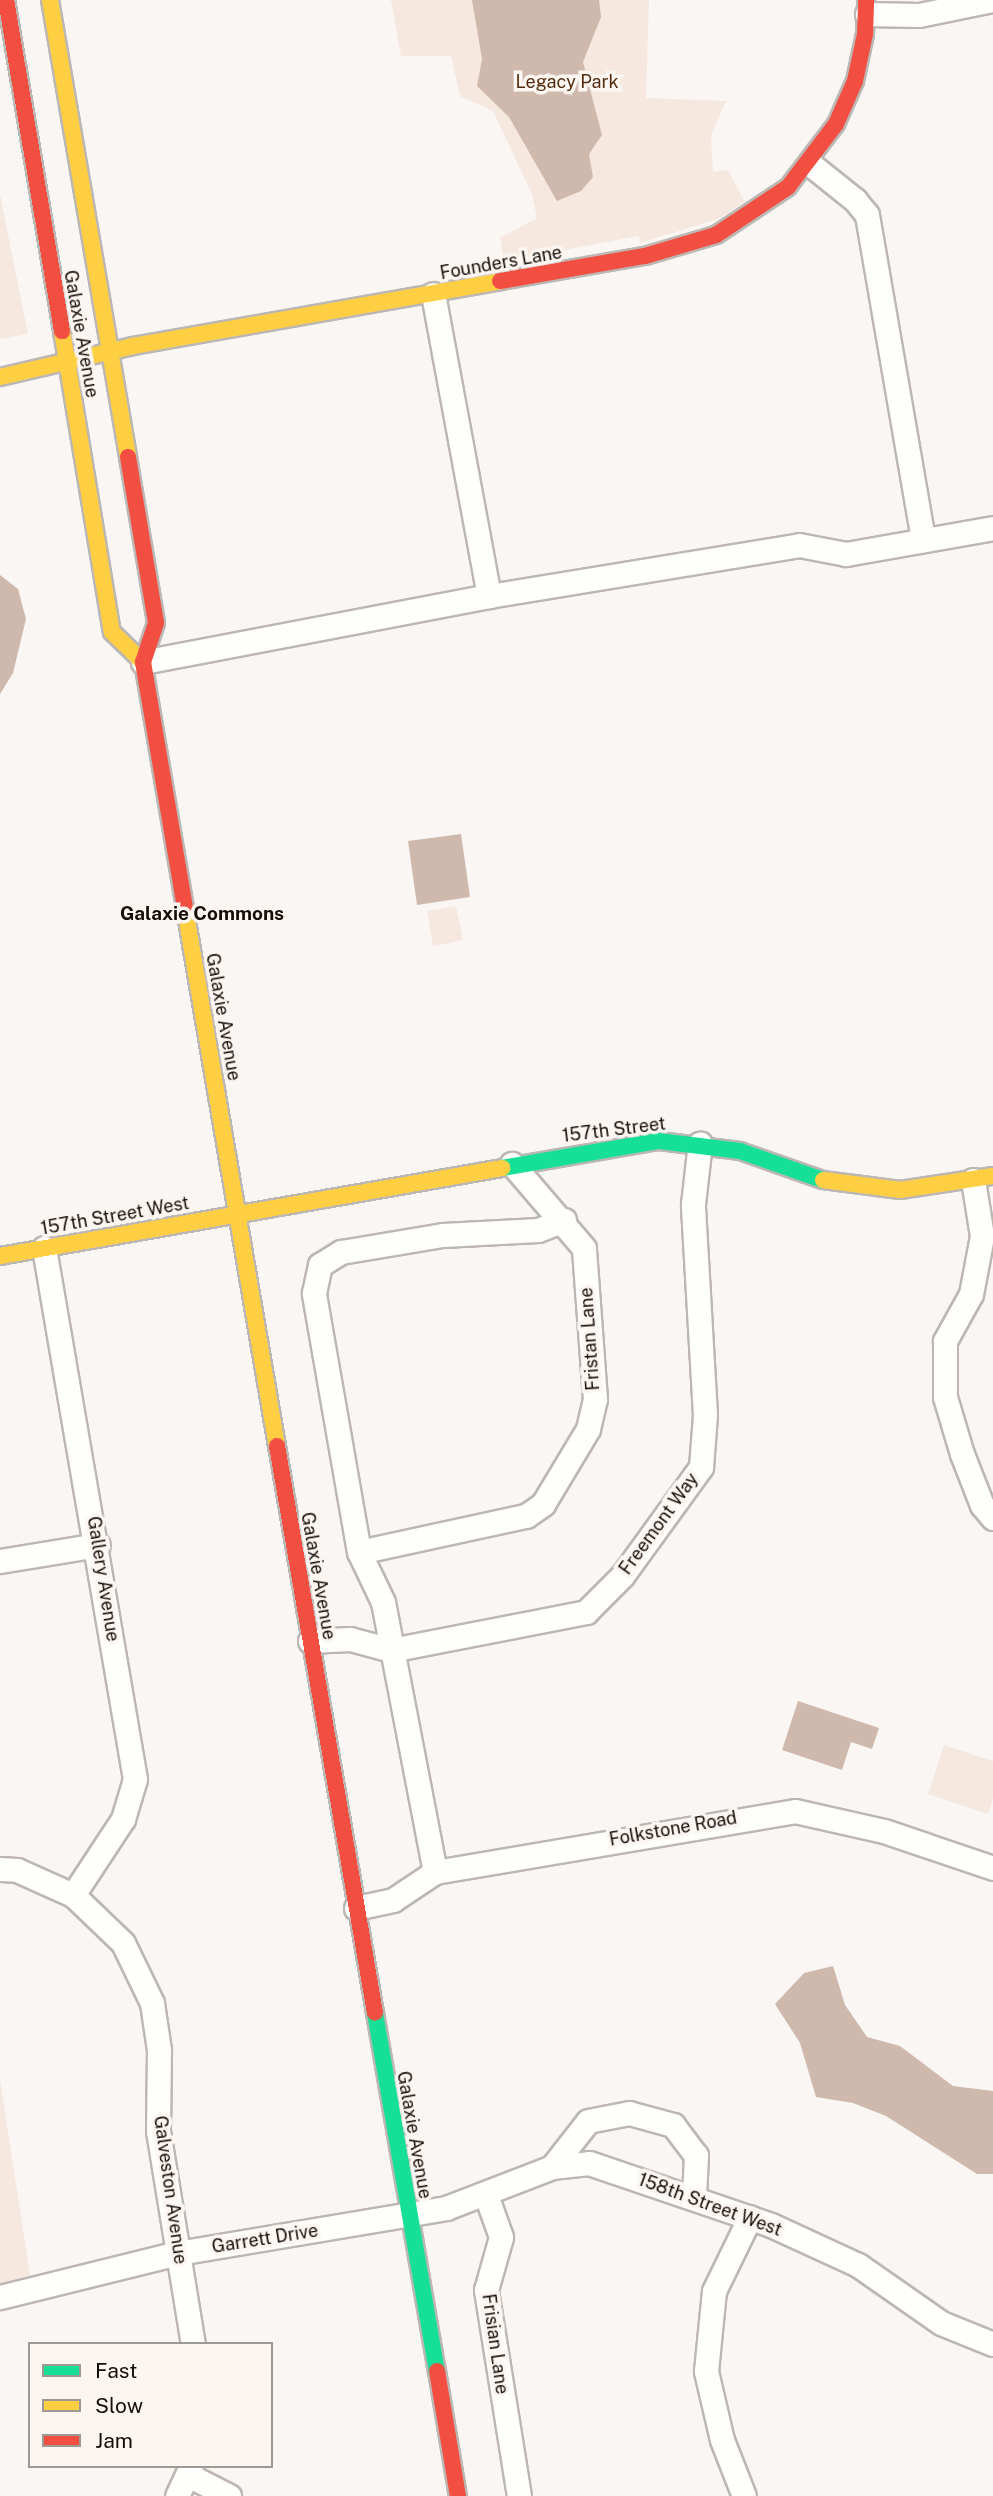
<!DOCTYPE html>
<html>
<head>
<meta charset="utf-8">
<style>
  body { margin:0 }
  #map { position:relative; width:993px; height:2496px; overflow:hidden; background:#f9f6f4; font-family:"Public Sans",sans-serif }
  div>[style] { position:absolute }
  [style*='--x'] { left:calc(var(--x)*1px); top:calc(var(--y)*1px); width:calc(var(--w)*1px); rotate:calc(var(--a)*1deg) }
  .green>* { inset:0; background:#f6e8df }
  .water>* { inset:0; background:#cfb9ad }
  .roads { filter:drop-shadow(2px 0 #bdb7b4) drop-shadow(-2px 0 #bdb7b4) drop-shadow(0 2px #bdb7b4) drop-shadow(0 -2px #bdb7b4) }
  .street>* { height:23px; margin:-11.5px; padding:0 11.5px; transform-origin:11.5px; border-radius:11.5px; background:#fefefd }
  .fast>* { height:16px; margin:-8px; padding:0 8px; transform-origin:8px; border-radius:8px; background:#16e098 }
  .slow>* { height:16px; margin:-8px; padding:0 8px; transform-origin:8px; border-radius:8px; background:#ffcf43 }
  .jam>* { height:16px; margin:-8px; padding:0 8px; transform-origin:8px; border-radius:8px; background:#f24e42 }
  span { translate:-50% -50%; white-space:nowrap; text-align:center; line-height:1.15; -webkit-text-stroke:7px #fbf6f2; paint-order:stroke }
  .park-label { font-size:18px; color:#542b0e }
  .street-label { font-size:18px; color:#160d08 }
  .neighbourhood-label { font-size:19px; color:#160d08; font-weight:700 }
  .legend { position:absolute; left:28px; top:2342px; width:245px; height:126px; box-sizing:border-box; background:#fbf6f2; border:2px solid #9f9994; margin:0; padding:9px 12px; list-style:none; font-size:21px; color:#160d08 }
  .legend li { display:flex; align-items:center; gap:14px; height:35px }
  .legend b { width:35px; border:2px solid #9f9994 }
</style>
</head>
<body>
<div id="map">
  <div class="green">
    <i style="clip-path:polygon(391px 0,649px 0,646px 98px,726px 101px,711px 136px,713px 172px,728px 170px,745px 202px,718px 219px,640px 243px,639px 236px,504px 261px,500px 238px,537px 218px,532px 194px,493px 111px,460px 96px,451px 56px,401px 56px)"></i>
    <i style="clip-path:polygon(0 194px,28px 334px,0 339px)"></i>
    <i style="clip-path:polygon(456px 906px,463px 940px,433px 946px,427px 911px)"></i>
    <i style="clip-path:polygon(944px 1745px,993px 1761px,993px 1798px,988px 1814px,928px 1794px)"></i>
    <i style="clip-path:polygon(0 2080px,30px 2275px,0 2285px)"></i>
  </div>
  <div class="water">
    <i style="clip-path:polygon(472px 0,599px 0,601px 17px,583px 62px,602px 135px,589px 154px,593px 177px,581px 191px,557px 201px,509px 117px,477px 86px,482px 59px)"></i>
    <i style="clip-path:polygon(0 575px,18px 589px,26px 619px,13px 673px,0 694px)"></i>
    <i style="clip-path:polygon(461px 834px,470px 897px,417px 905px,408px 841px)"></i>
    <i style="clip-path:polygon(798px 1701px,879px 1728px,872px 1749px,851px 1742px,842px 1770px,782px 1750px)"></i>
    <i style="clip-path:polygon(833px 1966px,845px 2005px,867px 2037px,900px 2046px,953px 2086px,993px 2091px,993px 2174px,977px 2174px,886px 2116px,853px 2103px,816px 2097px,800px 2043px,775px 2004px,804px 1973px)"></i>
  </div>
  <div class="roads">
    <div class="street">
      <i style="--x:867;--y:14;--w:52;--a:1.1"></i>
      <i style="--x:919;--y:15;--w:76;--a:-11.5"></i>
      <i style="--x:810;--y:164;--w:58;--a:38.7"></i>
      <i style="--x:855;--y:200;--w:19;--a:51"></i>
      <i style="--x:867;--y:215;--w:330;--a:80.2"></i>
      <i style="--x:489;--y:596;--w:314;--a:-9.3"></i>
      <i style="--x:799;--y:545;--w:48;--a:10.8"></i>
      <i style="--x:846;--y:554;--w:149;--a:-10"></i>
      <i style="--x:143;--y:662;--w:352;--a:-10.8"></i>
      <i style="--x:489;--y:596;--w:307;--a:-100.5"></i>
      <i style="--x:973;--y:1180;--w:57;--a:80.9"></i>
      <i style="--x:982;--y:1236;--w:59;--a:100.7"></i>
      <i style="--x:971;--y:1294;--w:54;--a:119"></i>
      <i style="--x:945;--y:1341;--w:56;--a:90"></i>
      <i style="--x:945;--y:1397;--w:59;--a:73.4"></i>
      <i style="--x:962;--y:1454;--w:55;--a:68.6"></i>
      <i style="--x:982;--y:1505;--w:17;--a:50"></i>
      <i style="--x:44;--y:1248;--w:539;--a:80.28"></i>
      <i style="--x:135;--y:1779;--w:42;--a:106.7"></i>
      <i style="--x:123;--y:1819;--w:91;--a:123.3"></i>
      <i style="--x:359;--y:1552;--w:171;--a:-12.2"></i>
      <i style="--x:526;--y:1516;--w:21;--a:-35"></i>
      <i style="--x:543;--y:1504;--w:87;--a:-59"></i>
      <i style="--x:588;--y:1429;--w:31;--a:-77"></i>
      <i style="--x:595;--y:1399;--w:151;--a:-94.2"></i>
      <i style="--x:584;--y:1248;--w:111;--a:-130.6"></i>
      <i style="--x:0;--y:1561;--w:99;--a:-9.3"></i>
      <i style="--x:310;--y:1641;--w:40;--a:-2.9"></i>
      <i style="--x:350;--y:1639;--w:42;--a:15"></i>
      <i style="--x:391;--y:1650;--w:199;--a:-11"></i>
      <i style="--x:586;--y:1612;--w:51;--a:-45"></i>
      <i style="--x:622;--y:1576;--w:135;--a:-54.1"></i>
      <i style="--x:701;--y:1467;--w:52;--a:-85.6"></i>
      <i style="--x:705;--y:1415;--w:211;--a:-93.3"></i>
      <i style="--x:693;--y:1204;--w:61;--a:-83.5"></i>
      <i style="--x:0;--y:1869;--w:17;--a:3"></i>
      <i style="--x:17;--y:1870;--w:61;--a:24.1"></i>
      <i style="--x:73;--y:1895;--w:69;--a:43.8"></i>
      <i style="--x:123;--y:1943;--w:67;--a:64.2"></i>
      <i style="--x:152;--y:2003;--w:48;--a:81.5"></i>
      <i style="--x:159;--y:2050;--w:81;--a:90.7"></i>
      <i style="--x:158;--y:2131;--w:216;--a:80.7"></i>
      <i style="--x:435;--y:1872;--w:275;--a:-100.9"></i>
      <i style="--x:383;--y:1602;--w:55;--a:-115.6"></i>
      <i style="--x:359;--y:1552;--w:263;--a:-99.9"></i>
      <i style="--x:314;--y:1293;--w:29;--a:-78"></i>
      <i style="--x:320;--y:1265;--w:25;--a:-32"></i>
      <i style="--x:341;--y:1252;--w:103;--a:-9.5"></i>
      <i style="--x:443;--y:1235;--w:95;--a:-3"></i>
      <i style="--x:538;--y:1230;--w:28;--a:-21"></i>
      <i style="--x:356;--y:1908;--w:38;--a:-12"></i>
      <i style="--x:393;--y:1900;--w:50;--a:-33.7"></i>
      <i style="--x:435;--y:1872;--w:365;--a:-9.6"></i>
      <i style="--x:795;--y:1811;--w:91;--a:12.7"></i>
      <i style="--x:884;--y:1831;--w:115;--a:18.7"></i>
      <i style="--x:552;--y:2167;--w:58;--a:-52"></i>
      <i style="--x:588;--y:2121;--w:42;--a:-11"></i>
      <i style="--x:629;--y:2113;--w:46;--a:15.3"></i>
      <i style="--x:673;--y:2125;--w:38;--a:53"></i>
      <i style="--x:696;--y:2155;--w:43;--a:92.7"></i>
      <i style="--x:486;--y:2195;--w:45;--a:70.3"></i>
      <i style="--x:501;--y:2237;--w:55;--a:105.8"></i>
      <i style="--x:486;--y:2290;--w:209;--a:80.9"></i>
      <i style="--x:0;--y:2297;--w:183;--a:-13.9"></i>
      <i style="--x:178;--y:2253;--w:272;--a:-9.5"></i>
      <i style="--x:446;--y:2208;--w:114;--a:-21.1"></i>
      <i style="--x:552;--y:2167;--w:37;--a:-6"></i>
      <i style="--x:589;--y:2163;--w:192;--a:18.8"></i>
      <i style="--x:771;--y:2225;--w:96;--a:24.7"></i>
      <i style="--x:858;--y:2265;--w:101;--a:34.9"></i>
      <i style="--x:941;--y:2323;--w:56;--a:22"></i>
      <i style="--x:190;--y:2476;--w:44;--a:27.1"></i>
      <i style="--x:177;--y:2496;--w:33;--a:-65"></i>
      <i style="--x:744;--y:2496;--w:60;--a:-111.4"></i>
      <i style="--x:722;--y:2440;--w:71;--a:-103.1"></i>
      <i style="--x:706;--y:2371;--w:80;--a:-84.3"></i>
      <i style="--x:714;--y:2291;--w:82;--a:-64.1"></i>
    </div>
    <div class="fast">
      <i style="--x:502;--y:1168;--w:159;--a:-9.8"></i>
      <i style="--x:659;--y:1141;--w:82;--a:7"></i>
      <i style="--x:740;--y:1151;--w:88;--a:19.3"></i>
      <i style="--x:375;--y:2013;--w:363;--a:80.2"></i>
    </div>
    <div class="slow">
      <i style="--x:50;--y:0;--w:464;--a:80.3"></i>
      <i style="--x:62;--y:331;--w:305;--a:80.6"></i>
      <i style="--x:112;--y:632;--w:43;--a:44.1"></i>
      <i style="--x:0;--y:377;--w:137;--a:-13.1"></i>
      <i style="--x:133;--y:346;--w:373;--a:-10"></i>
      <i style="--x:185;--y:909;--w:545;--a:80.28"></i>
      <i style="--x:823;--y:1180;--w:78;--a:7.4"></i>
      <i style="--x:900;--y:1190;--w:94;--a:-8.6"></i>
      <i style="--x:0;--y:1256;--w:510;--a:-9.94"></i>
    </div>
    <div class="jam">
      <i style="--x:6;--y:0;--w:336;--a:80.4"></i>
      <i style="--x:500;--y:281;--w:147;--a:-9.8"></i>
      <i style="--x:645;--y:256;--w:74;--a:-16.5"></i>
      <i style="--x:716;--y:235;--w:87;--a:-33.7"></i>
      <i style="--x:788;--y:187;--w:79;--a:-52.7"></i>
      <i style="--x:836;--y:124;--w:47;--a:-66.2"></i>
      <i style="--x:855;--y:81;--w:48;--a:-78"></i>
      <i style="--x:865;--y:34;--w:34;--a:-88"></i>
      <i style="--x:128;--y:457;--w:168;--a:80.4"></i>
      <i style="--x:156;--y:623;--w:41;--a:108.4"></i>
      <i style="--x:143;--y:662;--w:251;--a:80.3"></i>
      <i style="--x:277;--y:1446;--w:575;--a:80.19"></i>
      <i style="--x:437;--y:2371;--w:127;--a:80.5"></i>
    </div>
  </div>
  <div class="park-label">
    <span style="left:567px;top:82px">Legacy Park</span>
  </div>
  <div class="street-label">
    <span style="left:501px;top:263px;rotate:-10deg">Founders Lane</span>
    <span style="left:81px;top:334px;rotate:80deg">Galaxie Avenue</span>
    <span style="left:223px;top:1017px;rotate:80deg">Galaxie Avenue</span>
    <span style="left:614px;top:1130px;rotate:-7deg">157th Street</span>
    <span style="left:115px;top:1216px;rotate:-10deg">157th Street West</span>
    <span style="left:590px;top:1339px;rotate:-94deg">Fristan Lane</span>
    <span style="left:659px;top:1524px;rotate:-54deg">Freemont Way</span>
    <span style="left:318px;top:1576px;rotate:80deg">Galaxie Avenue</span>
    <span style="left:103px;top:1579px;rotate:81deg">Gallery Avenue</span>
    <span style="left:673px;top:1829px;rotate:-10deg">Folkstone Road</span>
    <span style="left:414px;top:2135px;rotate:80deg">Galaxie Avenue</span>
    <span style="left:170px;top:2190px;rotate:82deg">Galveston Avenue</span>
    <span style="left:710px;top:2205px;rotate:20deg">158th Street West</span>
    <span style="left:265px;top:2239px;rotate:-9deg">Garrett Drive</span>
    <span style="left:495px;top:2344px;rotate:82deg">Frisian Lane</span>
  </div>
  <div class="neighbourhood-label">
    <span style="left:202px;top:914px">Galaxie Commons</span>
  </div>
  <ul class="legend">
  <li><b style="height:9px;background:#16e098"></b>Fast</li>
  <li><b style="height:9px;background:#ffcf43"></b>Slow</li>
  <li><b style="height:9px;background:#f24e42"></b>Jam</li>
  </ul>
</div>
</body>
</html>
